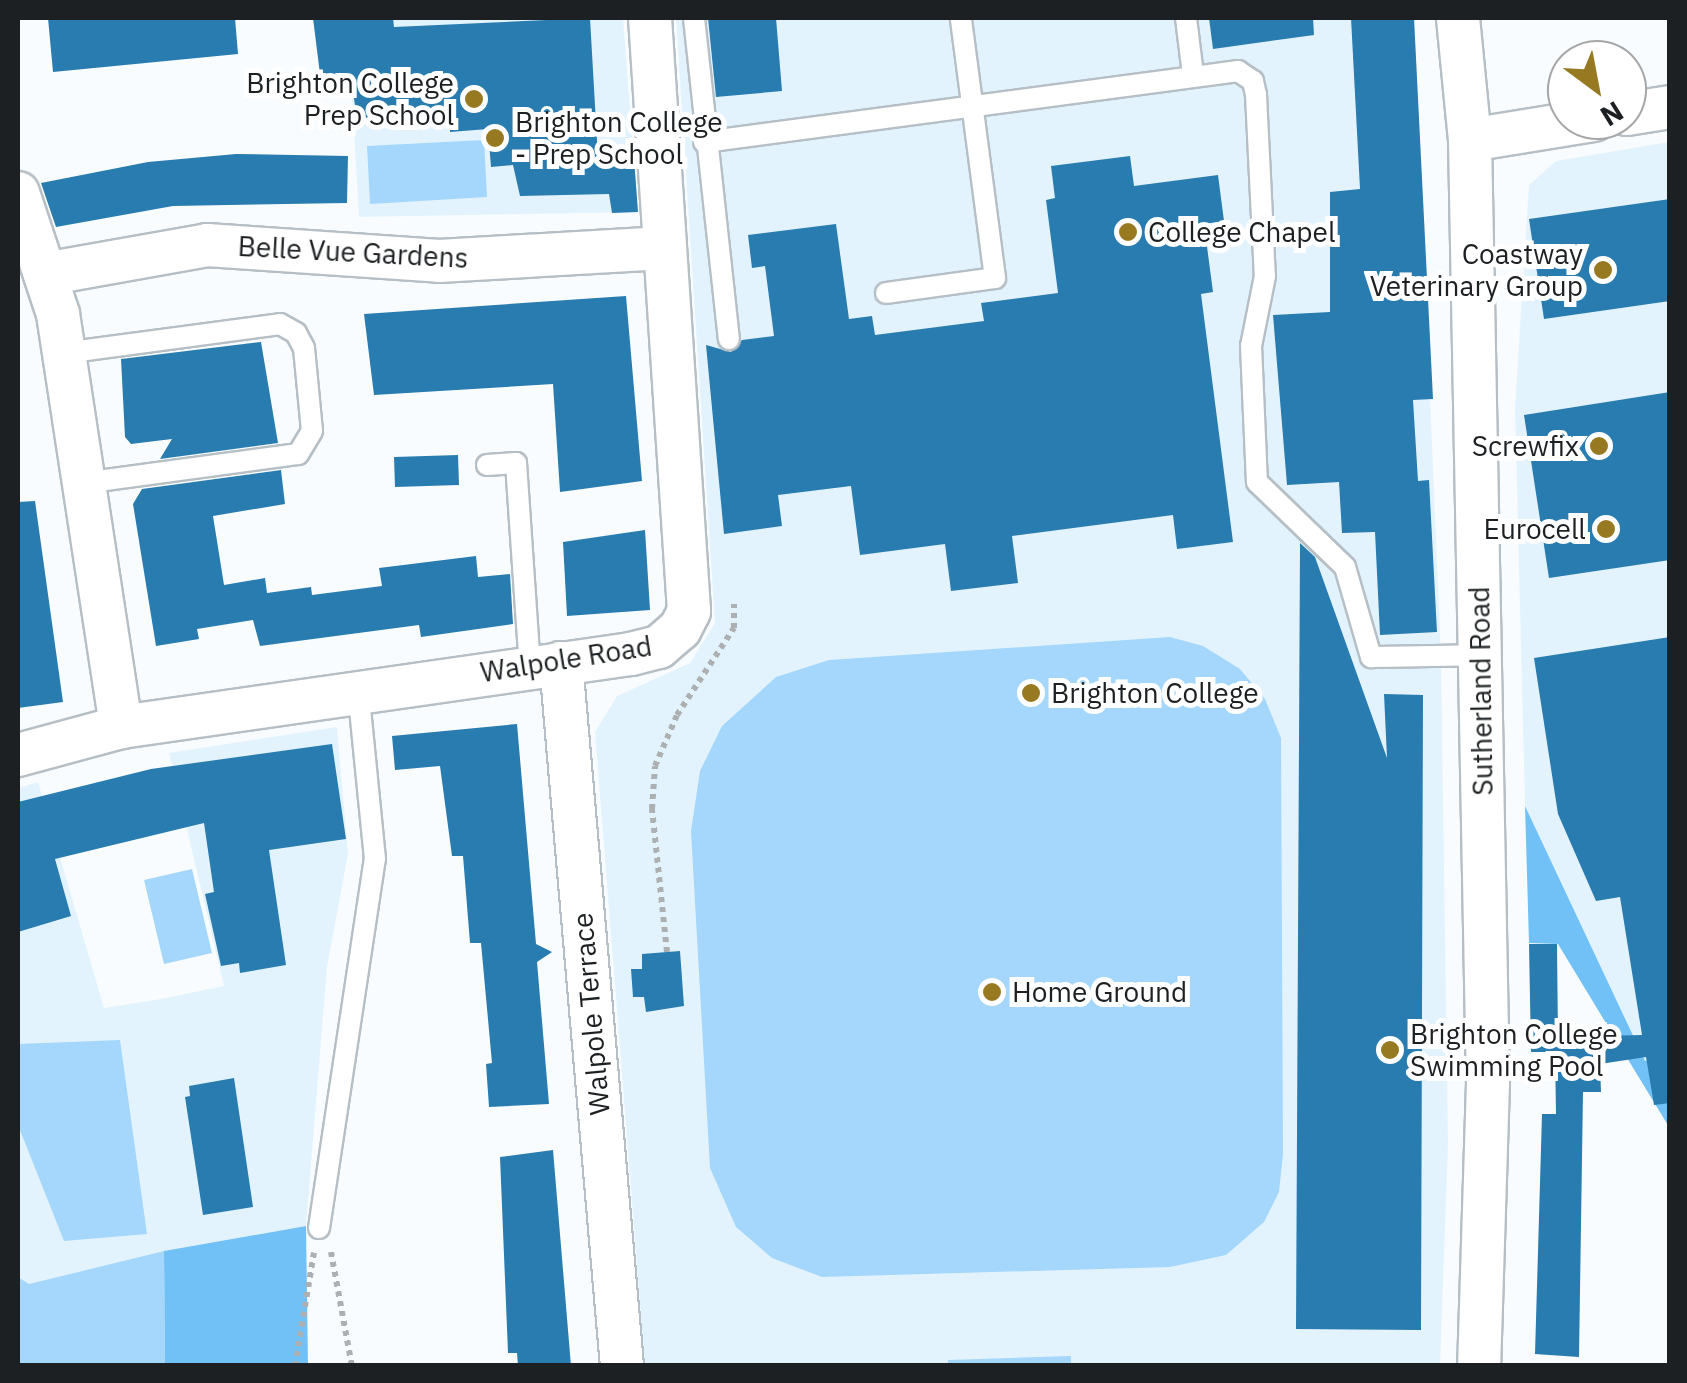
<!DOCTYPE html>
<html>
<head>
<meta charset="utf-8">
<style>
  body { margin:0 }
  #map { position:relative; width:1687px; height:1383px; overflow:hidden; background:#f8fcfe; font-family:"IBM Plex Sans",sans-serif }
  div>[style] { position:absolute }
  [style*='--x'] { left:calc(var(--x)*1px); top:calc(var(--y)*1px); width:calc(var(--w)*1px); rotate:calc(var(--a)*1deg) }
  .built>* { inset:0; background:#e3f3fe }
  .green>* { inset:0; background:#a4d7fb }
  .forest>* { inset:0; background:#71c1f7 }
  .building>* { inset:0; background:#287caf }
  .path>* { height:6px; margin-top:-3px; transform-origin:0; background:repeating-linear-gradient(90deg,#adb0b2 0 5px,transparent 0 10px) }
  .roads { filter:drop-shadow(2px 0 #b6bfc5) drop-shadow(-2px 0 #b6bfc5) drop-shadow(0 2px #b6bfc5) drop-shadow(0 -2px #b6bfc5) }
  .service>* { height:20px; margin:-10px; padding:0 10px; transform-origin:10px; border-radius:10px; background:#fff }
  .minor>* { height:42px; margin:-21px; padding:0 21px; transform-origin:21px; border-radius:21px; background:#fff }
  .dots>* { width:28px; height:28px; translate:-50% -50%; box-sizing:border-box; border:5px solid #fff; border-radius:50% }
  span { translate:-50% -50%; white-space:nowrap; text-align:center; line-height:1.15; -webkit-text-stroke:10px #fff; paint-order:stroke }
  .poi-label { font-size:28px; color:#1d2022 }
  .right { translate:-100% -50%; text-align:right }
  .left { translate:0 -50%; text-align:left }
  .street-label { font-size:28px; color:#1d2022 }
  .frame { position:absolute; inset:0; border:20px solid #1d2022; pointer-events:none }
  .north { position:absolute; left:1547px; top:40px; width:100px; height:100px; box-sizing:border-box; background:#fff; border:2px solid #a5a6a7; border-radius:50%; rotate:148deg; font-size:28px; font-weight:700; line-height:40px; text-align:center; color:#1d2022 }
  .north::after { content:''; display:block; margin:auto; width:35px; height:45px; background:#967921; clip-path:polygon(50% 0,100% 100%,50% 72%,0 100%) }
</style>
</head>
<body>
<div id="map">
  <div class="built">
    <i style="clip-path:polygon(313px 18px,623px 18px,638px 212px,359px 217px,351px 80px,321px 82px)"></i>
    <i style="clip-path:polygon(676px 18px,1414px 18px,1441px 657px,1448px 1145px,1440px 1365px,645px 1366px,595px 732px,617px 696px,690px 663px,715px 623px)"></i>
    <i style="clip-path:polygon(1669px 142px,1669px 1127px,1525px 806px,1515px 408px,1529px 185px,1556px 161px)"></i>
    <i style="clip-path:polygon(337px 727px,348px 854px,327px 967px,306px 1226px,164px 1251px,29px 1284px,18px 1277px,18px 788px,38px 782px,104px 1008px,161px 999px,224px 986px,169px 753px)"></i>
  </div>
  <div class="green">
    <i style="clip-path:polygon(484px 140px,487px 197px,370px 204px,367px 146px)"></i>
    <i style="clip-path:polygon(1170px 637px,1203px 646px,1240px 669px,1265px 699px,1281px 738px,1283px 1154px,1279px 1192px,1264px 1222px,1226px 1255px,1170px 1267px,822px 1277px,772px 1258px,736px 1227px,710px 1168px,691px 831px,700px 771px,722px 726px,776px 677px,829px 660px)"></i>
    <i style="clip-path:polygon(192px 869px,212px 953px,164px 964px,144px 880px)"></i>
    <i style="clip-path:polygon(120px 1040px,147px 1234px,64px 1241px,18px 1125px,18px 1044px)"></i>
    <i style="clip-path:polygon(164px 1251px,165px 1365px,18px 1365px,18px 1277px,29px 1284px)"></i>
    <i style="clip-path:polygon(1071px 1356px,1071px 1365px,948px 1365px,948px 1360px)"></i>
  </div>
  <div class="forest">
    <i style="clip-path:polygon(1525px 806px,1645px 1061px,1669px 1058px,1669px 1127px,1558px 944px,1529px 943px)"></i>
    <i style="clip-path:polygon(306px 1226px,308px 1365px,165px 1365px,164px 1251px)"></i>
  </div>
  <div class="building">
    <i style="clip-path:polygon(48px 18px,235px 18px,238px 54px,53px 72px)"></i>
    <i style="clip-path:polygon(313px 18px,393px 18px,394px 27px,590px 18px,598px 158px,634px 158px,638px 212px,612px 213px,609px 194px,520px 196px,513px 165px,491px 167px,488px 129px,450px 132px,449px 117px,357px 118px,351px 79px,321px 82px)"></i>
    <i style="clip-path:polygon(708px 18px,776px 18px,782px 91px,716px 97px)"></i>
    <i style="clip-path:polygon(1209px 18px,1313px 18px,1314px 35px,1213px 49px)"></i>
    <i style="clip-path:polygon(1351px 18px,1414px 18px,1433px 399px,1413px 400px,1418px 481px,1429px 480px,1437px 632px,1380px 635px,1375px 532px,1342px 533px,1339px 482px,1287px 485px,1273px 315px,1330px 312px,1330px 192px,1360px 189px)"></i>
    <i style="clip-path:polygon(236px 154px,348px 156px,347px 203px,173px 206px,56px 227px,41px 183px,148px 162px)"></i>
    <i style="clip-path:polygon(1130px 156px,1134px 186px,1218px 175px,1224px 221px,1204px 224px,1213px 292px,1201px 294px,1233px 542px,1177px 549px,1173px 515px,1012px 536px,1018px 583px,951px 591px,945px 544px,860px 555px,851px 486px,778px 495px,782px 526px,724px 534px,706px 345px,731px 352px,742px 340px,774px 336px,765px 266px,752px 268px,748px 235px,836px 224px,849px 319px,872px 316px,875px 335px,984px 321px,981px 303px,1058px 293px,1046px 200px,1055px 198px,1051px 166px)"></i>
    <i style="clip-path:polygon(1670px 199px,1670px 301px,1544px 319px,1529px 219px)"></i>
    <i style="clip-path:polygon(626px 296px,642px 481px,560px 492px,553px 384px,374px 395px,364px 314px)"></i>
    <i style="clip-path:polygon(261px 342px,278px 443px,160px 459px,172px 439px,131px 444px,125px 437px,121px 359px)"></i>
    <i style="clip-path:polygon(1670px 392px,1670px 560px,1549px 578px,1524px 415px)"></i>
    <i style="clip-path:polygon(458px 455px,459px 485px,395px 487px,394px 457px)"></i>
    <i style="clip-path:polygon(281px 470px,285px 504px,213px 516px,224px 585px,265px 578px,267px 593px,311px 587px,312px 595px,382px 586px,379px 568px,476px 556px,478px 577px,510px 574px,513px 624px,421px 637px,419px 625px,260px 646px,253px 620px,197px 629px,199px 639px,156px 646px,133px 504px,142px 489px)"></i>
    <i style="clip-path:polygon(35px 501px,63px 702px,18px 708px,18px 502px)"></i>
    <i style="clip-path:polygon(645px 530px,650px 610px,567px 616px,563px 542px)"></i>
    <i style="clip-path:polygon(1300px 543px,1315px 557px,1387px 758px,1384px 694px,1423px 695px,1421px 1330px,1296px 1329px)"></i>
    <i style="clip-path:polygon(1670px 637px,1670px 1103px,1654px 1105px,1646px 1057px,1600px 1064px,1601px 1092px,1583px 1092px,1579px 1357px,1535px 1354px,1542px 1114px,1556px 1114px,1555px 1052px,1531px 1052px,1529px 944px,1557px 944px,1558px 1037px,1642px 1035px,1620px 897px,1596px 901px,1558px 814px,1534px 658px)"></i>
    <i style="clip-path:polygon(517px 724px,536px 944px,552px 952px,537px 962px,549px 1104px,489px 1107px,486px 1064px,492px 1063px,481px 943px,470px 943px,463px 856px,452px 856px,440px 766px,395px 770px,392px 736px)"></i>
    <i style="clip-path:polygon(332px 744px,346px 839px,269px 850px,286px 965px,240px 973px,239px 963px,221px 966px,205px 894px,214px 892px,204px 823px,55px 859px,71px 916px,18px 932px,18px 802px,151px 769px)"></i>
    <i style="clip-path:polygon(680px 951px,684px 1006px,646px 1012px,644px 997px,633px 997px,631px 969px,642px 969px,642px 954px)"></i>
    <i style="clip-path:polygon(234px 1078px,253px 1207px,203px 1215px,185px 1097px,190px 1096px,189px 1086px)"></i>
    <i style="clip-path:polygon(553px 1150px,571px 1366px,518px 1366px,517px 1353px,508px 1353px,500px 1157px)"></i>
  </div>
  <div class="path">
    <i style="--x:667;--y:952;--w:144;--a:-96"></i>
    <i style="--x:652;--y:809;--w:43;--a:-86"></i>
    <i style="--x:655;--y:766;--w:56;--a:-66.7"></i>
    <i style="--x:677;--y:715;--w:104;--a:-56.8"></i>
    <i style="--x:734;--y:628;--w:24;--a:-90"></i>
    <i style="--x:331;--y:1252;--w:116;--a:79.6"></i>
    <i style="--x:295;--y:1366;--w:115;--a:-80.5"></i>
  </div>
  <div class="roads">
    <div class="service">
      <i style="--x:694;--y:18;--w:323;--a:83.8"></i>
      <i style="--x:1186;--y:18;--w:57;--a:83"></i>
      <i style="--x:704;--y:142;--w:539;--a:-7.57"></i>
      <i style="--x:1238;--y:71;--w:18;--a:34"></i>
      <i style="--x:1253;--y:81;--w:14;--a:78"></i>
      <i style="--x:1256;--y:95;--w:181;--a:87.2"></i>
      <i style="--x:1265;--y:276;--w:71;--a:101.3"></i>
      <i style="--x:1251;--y:346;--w:136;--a:87.5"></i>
      <i style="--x:1257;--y:482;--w:122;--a:44"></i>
      <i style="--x:1345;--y:567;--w:94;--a:73.9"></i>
      <i style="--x:1371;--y:657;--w:110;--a:-1"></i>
      <i style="--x:886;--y:293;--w:110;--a:-7.8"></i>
      <i style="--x:995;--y:278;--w:262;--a:-97.5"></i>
      <i style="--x:64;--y:353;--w:218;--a:-7.6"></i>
      <i style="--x:280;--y:324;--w:18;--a:29"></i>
      <i style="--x:296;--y:333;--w:17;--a:62"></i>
      <i style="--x:304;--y:348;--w:83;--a:84.5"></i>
      <i style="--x:312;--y:431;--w:27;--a:121"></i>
      <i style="--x:298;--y:454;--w:216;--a:172.3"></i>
      <i style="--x:487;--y:465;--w:29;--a:-4"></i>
      <i style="--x:516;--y:463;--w:203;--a:86.1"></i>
      <i style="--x:319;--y:1228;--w:373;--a:-81.4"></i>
      <i style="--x:375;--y:859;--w:170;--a:-95.7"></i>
    </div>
    <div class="minor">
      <i style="--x:1458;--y:18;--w:123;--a:84.4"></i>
      <i style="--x:1470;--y:140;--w:943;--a:88.91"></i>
      <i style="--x:1488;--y:1083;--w:283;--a:91.8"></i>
      <i style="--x:1627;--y:114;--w:44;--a:-9.2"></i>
      <i style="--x:1470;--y:140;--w:125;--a:-9.2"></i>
      <i style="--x:18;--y:193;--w:127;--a:71.7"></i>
      <i style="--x:58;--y:314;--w:418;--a:81.3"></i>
      <i style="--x:45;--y:274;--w:165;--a:-10.1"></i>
      <i style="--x:207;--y:245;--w:233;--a:3.9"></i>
      <i style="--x:439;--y:261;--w:225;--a:-3.3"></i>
      <i style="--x:561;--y:663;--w:706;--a:85.04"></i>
      <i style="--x:18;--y:755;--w:107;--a:-15.2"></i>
      <i style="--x:121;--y:727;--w:515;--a:-8.15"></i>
      <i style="--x:631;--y:654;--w:29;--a:-14"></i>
      <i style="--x:659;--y:647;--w:28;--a:-41"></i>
      <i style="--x:680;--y:629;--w:20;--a:-63"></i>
      <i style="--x:689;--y:611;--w:594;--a:-93.76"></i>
    </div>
  </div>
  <div class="dots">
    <i style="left:474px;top:99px;background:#967921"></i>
    <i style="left:495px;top:138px;background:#967921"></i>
    <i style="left:1128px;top:232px;background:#967921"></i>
    <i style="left:1603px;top:270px;background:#967921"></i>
    <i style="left:1599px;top:446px;background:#967921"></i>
    <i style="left:1606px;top:529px;background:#967921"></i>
    <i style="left:1031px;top:693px;background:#967921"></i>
    <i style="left:992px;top:992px;background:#967921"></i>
    <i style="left:1390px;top:1050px;background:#967921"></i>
  </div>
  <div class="poi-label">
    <span class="right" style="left:454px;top:99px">Brighton College<br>Prep School</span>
    <span class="left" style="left:515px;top:138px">Brighton College<br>- Prep School</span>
    <span class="left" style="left:1148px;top:232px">College Chapel</span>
    <span class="right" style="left:1583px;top:270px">Coastway<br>Veterinary Group</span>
    <span class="right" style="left:1579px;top:446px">Screwfix</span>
    <span class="right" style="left:1586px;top:529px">Eurocell</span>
    <span class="left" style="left:1051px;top:693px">Brighton College</span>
    <span class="left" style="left:1012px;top:992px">Home Ground</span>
    <span class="left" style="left:1410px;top:1050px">Brighton College<br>Swimming Pool</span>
  </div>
  <div class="street-label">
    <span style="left:353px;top:252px;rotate:3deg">Belle Vue Gardens</span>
    <span style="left:566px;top:659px;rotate:-9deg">Walpole Road</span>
    <span style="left:1481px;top:691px;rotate:-91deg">Sutherland Road</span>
    <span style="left:591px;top:1014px;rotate:-95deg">Walpole Terrace</span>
  </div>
  <div class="frame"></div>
  <div class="north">N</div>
</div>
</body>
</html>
